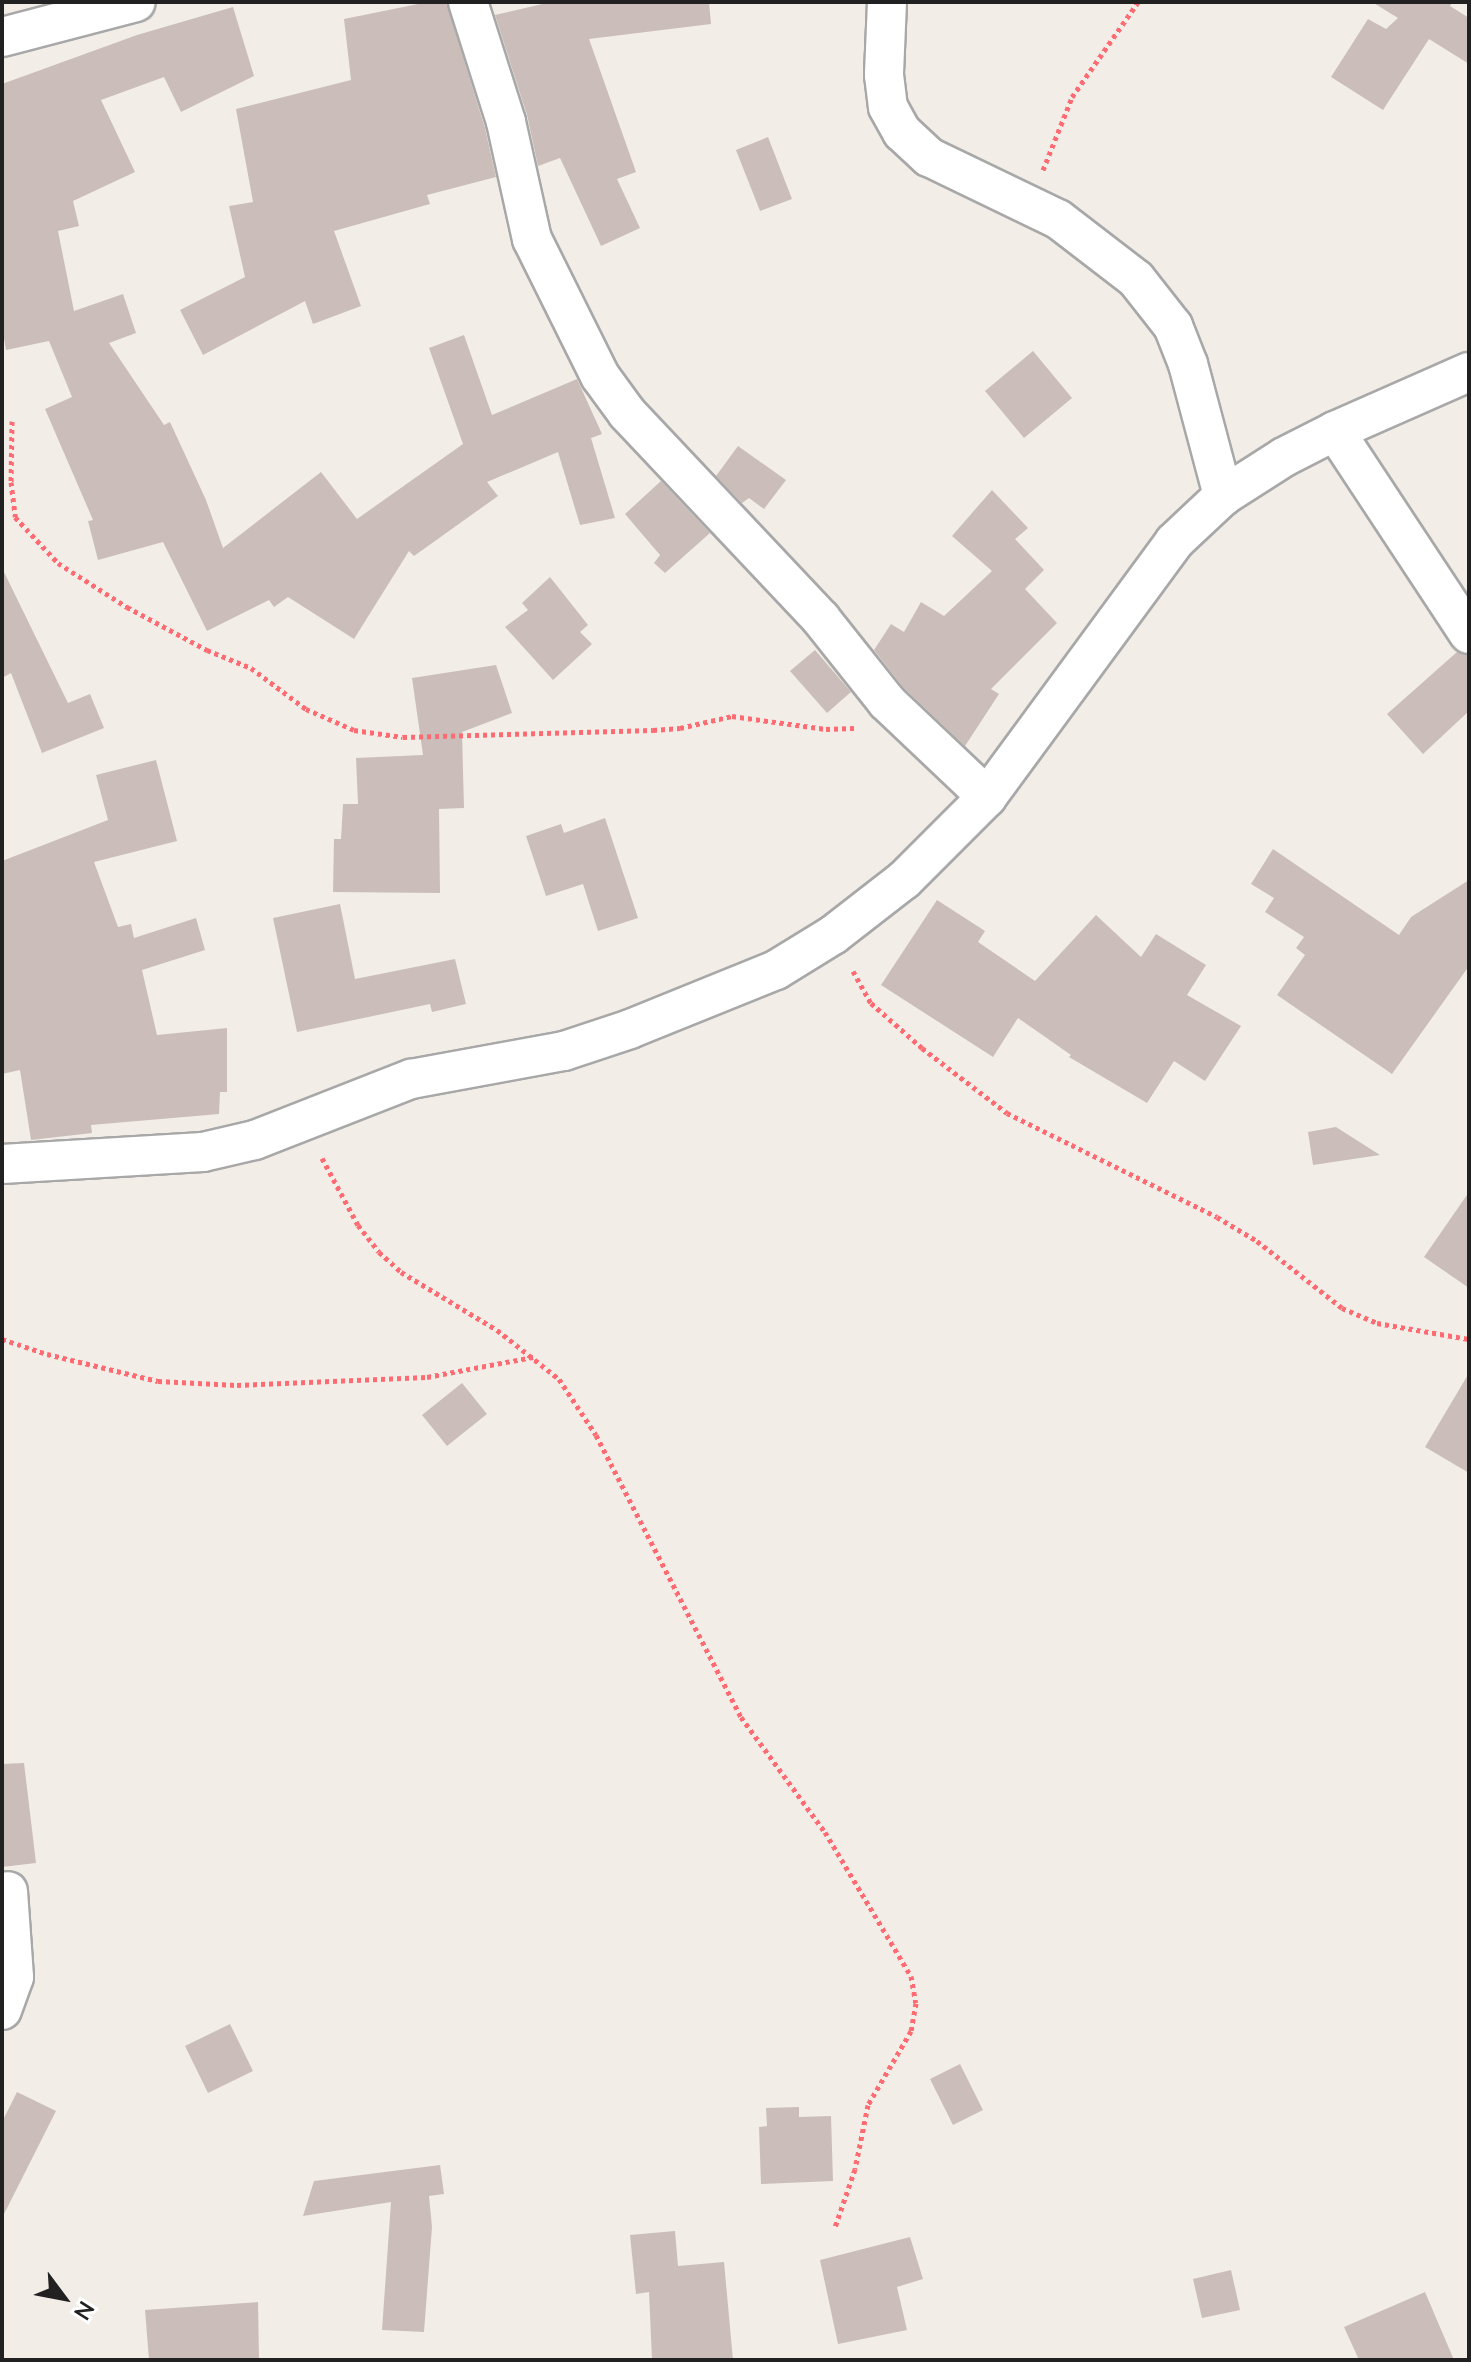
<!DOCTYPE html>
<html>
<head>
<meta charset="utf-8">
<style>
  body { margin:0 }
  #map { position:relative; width:1471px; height:2362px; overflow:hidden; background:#f2ede7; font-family:Lato,sans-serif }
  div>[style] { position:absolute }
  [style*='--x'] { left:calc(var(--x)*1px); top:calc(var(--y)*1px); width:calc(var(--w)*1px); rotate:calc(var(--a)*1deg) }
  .building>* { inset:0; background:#cbbeba }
  .path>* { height:5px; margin-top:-2.5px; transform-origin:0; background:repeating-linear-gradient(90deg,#ff6b72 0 4px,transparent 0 8px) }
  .roads { filter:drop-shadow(2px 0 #a8a8a8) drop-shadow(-2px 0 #a8a8a8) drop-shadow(0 2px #a8a8a8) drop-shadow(0 -2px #a8a8a8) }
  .street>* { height:38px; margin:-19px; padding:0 19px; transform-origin:19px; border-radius:19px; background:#fff }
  span { translate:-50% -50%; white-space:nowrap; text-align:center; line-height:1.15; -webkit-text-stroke:7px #fff; paint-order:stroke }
  .frame { position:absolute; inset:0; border:4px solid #212121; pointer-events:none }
  .north { position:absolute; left:24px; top:2258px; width:80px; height:80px; -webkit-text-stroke:6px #fff; paint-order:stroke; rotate:122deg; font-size:22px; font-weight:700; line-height:32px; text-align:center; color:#212121 }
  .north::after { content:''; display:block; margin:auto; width:28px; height:36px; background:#212121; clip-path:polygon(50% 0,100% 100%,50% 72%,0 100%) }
</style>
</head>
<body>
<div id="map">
  <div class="building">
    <i style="clip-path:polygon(428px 2px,446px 2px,485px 128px,496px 177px,427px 195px,430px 204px,334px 231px,361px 306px,313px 324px,305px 301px,203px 355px,180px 310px,245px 277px,229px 206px,253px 202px,236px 109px,351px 80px,344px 19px)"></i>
    <i style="clip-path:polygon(551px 2px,709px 2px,711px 24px,589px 39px,636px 172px,617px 179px,640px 228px,601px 246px,560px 158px,538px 166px,527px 115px,495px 15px)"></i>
    <i style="clip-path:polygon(1372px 2px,1453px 2px,1450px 6px,1469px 18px,1469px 64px,1429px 39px,1383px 110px,1331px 77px,1368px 19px,1386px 29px,1398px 18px)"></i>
    <i style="clip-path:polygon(233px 7px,254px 76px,181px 112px,164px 77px,101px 100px,135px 172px,73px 201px,79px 226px,58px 231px,74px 311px,123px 294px,136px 333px,109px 343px,164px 425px,170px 422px,206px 500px,223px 548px,321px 472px,357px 519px,463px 444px,429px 348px,464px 335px,492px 415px,577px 379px,602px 434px,591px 438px,615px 518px,580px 525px,558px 452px,487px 482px,498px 496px,414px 556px,409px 551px,354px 639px,288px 597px,274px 607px,269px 600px,207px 631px,163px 542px,98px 560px,88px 521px,93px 520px,45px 409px,72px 397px,49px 341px,6px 350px,2px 327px,2px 84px,137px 35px)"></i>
    <i style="clip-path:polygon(768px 137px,792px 199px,760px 211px,736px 150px)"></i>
    <i style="clip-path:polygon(1033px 351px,1072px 398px,1024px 438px,985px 391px)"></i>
    <i style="clip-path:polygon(738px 446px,786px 480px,764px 509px,749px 498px,742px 503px,716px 476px)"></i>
    <i style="clip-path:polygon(661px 481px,710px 533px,665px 573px,654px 563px,660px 555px,625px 514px)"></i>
    <i style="clip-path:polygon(992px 490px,1028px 528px,1015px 539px,1044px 570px,1025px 589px,1057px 623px,991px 689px,999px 694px,965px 746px,903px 687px,874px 650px,891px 624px,904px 632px,921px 602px,944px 616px,992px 571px,952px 536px)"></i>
    <i style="clip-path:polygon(2px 568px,68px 703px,90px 694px,104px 728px,42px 753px,11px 673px,2px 678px)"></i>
    <i style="clip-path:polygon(550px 577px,588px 625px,580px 632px,592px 644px,553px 680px,505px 627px,528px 610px,522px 603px)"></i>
    <i style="clip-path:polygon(815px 650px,851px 692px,827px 713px,790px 671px)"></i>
    <i style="clip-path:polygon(1457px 652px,1469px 656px,1469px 711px,1423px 754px,1387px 714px)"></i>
    <i style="clip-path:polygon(496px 665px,512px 713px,462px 732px,464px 808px,439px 809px,440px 893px,333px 892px,334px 839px,341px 839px,343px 804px,358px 804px,356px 758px,423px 755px,412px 678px)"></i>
    <i style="clip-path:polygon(156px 760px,177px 841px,94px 862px,118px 927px,131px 924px,134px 938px,196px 918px,205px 950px,142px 970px,157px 1035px,227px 1028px,227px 1092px,220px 1092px,219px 1114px,91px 1125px,92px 1133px,31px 1140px,20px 1070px,2px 1074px,2px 861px,108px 820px,96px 775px)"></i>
    <i style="clip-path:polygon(605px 818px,638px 918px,598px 931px,583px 884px,546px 896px,526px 836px,561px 824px,564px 833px)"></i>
    <i style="clip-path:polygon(1273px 849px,1399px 935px,1411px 917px,1469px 880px,1469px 966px,1392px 1074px,1277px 995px,1305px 955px,1296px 948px,1304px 937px,1265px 912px,1274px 898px,1251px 884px)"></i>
    <i style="clip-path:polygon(937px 900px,985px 931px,978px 942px,1035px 981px,1096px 915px,1141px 957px,1156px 934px,1206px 965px,1187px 995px,1241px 1026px,1205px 1081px,1174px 1061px,1147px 1103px,1069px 1057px,1071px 1055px,1018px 1018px,993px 1057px,881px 985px)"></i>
    <i style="clip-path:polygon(340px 904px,355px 979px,455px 959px,466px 1004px,432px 1012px,430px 1004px,297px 1032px,273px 918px)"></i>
    <i style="clip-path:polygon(1336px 1127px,1380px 1155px,1313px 1165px,1308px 1132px)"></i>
    <i style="clip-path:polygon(1469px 1192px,1469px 1288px,1424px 1257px)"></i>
    <i style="clip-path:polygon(1469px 1373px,1469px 1473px,1425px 1447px)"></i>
    <i style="clip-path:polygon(462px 1383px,487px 1414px,447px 1446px,422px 1415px)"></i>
    <i style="clip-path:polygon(24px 1763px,36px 1863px,2px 1867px,2px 1764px)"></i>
    <i style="clip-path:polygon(230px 2024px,253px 2071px,208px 2093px,185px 2046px)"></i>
    <i style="clip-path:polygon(960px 2064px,983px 2110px,953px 2125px,930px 2079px)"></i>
    <i style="clip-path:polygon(17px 2092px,56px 2111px,2px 2218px,2px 2122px)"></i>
    <i style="clip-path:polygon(799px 2107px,799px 2117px,831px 2116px,833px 2181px,761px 2184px,759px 2127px,767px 2126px,766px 2108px)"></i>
    <i style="clip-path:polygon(440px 2165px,444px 2194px,429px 2196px,432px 2227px,424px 2332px,382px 2330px,391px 2202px,303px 2216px,314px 2181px)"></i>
    <i style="clip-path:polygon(675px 2231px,678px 2266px,724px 2262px,733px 2360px,652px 2360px,649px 2292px,636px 2294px,630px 2235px)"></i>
    <i style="clip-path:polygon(910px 2237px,923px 2279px,897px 2287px,907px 2330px,838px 2344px,820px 2260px)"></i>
    <i style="clip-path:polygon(1231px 2270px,1240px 2310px,1202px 2318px,1193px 2279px)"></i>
    <i style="clip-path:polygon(1425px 2292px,1454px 2360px,1359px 2360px,1344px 2327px)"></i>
    <i style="clip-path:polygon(258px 2302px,259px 2360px,149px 2360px,145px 2310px)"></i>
  </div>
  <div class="path">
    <i style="--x:1043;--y:170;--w:79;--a:-68.3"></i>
    <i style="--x:1072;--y:97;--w:116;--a:-55.2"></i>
    <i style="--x:12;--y:421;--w:61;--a:90.9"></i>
    <i style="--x:11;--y:482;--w:35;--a:83"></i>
    <i style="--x:15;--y:517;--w:63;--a:46.9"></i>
    <i style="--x:58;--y:563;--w:82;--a:32.5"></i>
    <i style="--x:127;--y:607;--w:91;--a:28.3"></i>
    <i style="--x:207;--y:650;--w:48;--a:22.2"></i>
    <i style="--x:251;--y:668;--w:69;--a:36.7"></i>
    <i style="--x:306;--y:709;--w:52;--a:23.6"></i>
    <i style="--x:354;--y:730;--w:49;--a:8.1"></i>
    <i style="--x:403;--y:737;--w:250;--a:-1.6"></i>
    <i style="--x:653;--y:730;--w:27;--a:-4"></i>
    <i style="--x:680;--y:728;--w:53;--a:-13"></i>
    <i style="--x:732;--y:716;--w:95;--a:7.9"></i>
    <i style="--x:826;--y:729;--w:28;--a:-2"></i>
    <i style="--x:853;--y:971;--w:37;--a:61"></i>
    <i style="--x:871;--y:1003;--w:68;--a:41.4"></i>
    <i style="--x:922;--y:1048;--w:107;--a:37.4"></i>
    <i style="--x:1007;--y:1113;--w:234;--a:26.3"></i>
    <i style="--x:1217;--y:1217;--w:47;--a:31"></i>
    <i style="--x:1257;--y:1241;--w:108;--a:38.2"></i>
    <i style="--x:1342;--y:1308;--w:38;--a:23"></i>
    <i style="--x:1377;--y:1323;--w:93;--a:9.9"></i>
    <i style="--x:322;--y:1158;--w:76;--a:61.8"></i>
    <i style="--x:358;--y:1225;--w:34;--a:52"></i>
    <i style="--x:379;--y:1252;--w:30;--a:42"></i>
    <i style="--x:401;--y:1272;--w:112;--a:31.1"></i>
    <i style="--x:497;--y:1330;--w:79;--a:38.3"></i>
    <i style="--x:559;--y:1379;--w:67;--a:56.5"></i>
    <i style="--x:596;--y:1435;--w:317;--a:62.8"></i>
    <i style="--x:741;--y:1717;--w:142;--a:53.9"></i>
    <i style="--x:825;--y:1832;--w:168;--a:59.2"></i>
    <i style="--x:911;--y:1976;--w:27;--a:80"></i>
    <i style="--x:916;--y:2003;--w:28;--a:100"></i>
    <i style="--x:911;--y:2031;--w:86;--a:120.2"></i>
    <i style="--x:868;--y:2105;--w:65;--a:101.5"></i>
    <i style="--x:855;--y:2169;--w:61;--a:109"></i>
    <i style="--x:2;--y:1339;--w:47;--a:18.4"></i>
    <i style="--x:47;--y:1354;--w:114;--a:13.7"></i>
    <i style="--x:158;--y:1381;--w:79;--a:2.9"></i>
    <i style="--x:237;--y:1385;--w:190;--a:-2.4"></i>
    <i style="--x:427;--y:1377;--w:108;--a:-10.7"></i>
  </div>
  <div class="roads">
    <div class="street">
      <i style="--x:468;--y:2;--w:126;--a:72.4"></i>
      <i style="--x:506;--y:122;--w:120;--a:77.5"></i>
      <i style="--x:532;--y:239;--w:153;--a:63.6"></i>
      <i style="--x:600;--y:376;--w:46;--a:53.9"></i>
      <i style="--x:627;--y:413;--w:283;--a:46.7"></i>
      <i style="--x:821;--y:619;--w:106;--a:51.5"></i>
      <i style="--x:887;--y:702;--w:138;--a:43.5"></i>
      <i style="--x:887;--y:2;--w:73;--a:92.4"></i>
      <i style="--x:884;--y:75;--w:32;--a:83"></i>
      <i style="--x:888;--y:107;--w:29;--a:61"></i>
      <i style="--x:902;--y:132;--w:37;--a:43"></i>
      <i style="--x:929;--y:157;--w:143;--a:25.7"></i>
      <i style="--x:1058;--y:219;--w:98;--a:37.6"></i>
      <i style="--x:1136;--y:279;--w:60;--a:51.8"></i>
      <i style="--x:1173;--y:326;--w:41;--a:68.5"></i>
      <i style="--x:1188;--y:364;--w:137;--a:75.1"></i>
      <i style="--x:2;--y:37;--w:138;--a:-14.6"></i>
      <i style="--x:1335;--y:431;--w:243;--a:56.6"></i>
      <i style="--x:2;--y:1164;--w:201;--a:-3.4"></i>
      <i style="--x:203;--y:1152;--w:53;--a:-13"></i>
      <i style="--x:255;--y:1140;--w:168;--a:-21.4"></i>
      <i style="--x:411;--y:1079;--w:156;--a:-10.4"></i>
      <i style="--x:564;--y:1051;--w:70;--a:-18.4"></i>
      <i style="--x:630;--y:1029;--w:157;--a:-22"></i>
      <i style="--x:776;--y:970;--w:67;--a:-31.6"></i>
      <i style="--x:833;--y:935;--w:90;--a:-37.8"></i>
      <i style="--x:904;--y:880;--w:117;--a:-45"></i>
      <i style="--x:987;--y:797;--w:316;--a:-53.7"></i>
      <i style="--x:1174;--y:542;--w:67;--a:-43.2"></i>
      <i style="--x:1223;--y:496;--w:72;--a:-32.6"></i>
      <i style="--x:1284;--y:457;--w:57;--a:-27"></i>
      <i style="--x:1335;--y:431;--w:146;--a:-23.8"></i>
      <i style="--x:2;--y:2010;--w:35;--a:-70"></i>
      <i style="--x:14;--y:1977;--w:86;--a:-94"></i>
    </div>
  </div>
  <div class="frame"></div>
  <div class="north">N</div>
</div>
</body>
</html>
